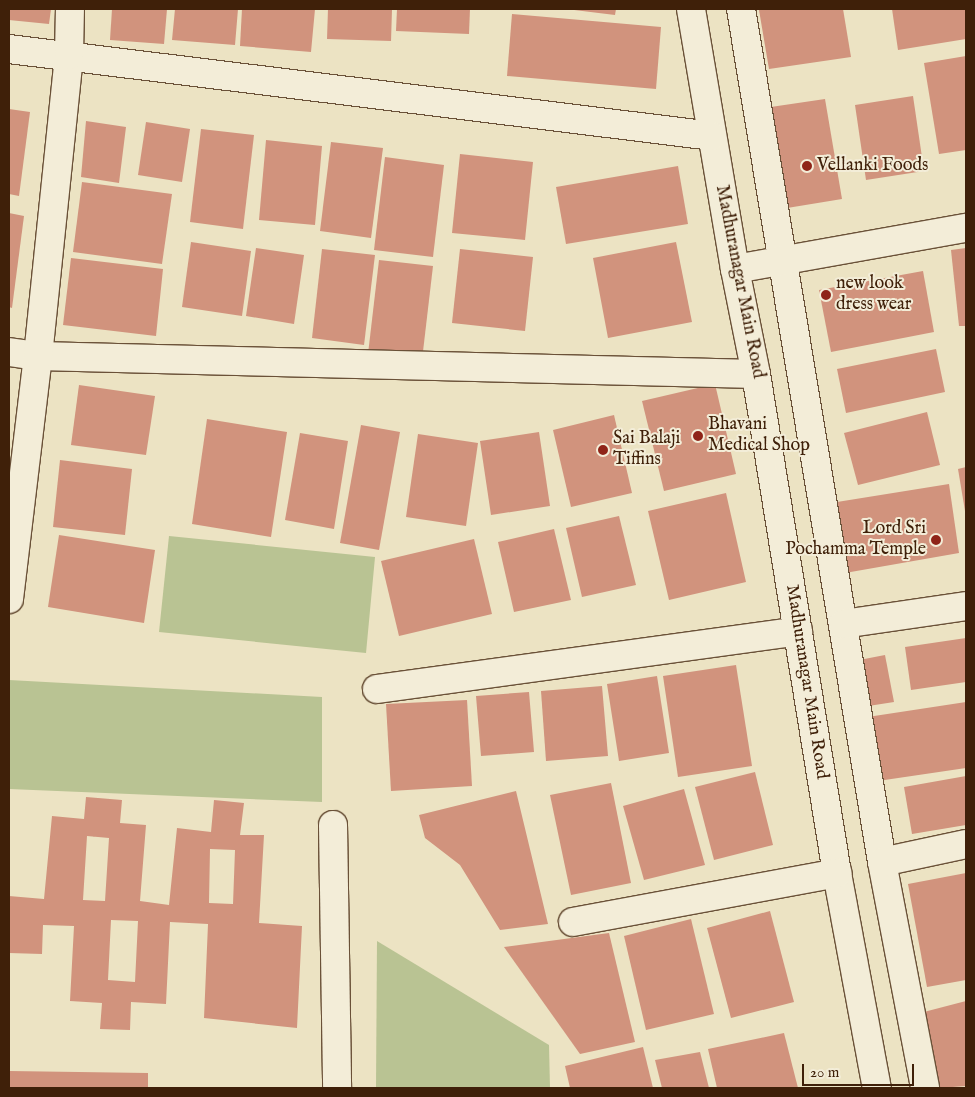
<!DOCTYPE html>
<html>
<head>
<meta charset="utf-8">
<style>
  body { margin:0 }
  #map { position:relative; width:975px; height:1097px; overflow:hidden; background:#ece3c3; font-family:"IM FELL English",serif }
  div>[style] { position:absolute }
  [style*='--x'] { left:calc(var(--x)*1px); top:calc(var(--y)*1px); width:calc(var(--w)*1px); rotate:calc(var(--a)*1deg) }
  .green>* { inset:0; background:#b9c393 }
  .building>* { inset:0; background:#d1937d }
  .roads { filter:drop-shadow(1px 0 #6a5138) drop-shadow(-1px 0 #6a5138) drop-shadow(0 1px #6a5138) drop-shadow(0 -1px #6a5138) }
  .minor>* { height:28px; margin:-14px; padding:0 14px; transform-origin:14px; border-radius:14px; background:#f3edd8 }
  .dots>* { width:14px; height:14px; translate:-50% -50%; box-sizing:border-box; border:2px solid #f3edd8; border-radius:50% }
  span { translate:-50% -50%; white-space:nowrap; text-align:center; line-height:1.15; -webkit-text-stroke:4px #f3edd8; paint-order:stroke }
  .poi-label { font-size:18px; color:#3f2009 }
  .left { translate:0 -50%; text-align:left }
  .right { translate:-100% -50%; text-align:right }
  .street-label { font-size:18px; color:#3f2009 }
  .frame { position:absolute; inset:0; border:10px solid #3f2009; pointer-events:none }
  .scale { position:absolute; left:802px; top:1064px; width:112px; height:22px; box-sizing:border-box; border:2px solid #3f2009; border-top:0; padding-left:6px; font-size:15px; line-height:18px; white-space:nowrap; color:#3f2009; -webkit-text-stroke:4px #f3edd8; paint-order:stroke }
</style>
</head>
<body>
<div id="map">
  <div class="green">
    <i style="clip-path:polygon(169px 536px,375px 557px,366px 653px,159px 632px)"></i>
    <i style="clip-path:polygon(9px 680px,322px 697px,322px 802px,9px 789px)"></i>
    <i style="clip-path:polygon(377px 941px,549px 1045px,550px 1088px,376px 1088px)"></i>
  </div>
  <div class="building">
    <i style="clip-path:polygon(9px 9px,51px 9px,49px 24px,9px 20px)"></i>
    <i style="clip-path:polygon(112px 9px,167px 9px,164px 44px,110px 40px)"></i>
    <i style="clip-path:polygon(175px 9px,238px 9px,235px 45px,172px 40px)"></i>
    <i style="clip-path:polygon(242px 9px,315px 9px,311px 52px,240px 46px)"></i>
    <i style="clip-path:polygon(328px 9px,392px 9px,391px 41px,327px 39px)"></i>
    <i style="clip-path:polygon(397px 9px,470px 9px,469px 34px,396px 31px)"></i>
    <i style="clip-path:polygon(566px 9px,616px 9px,615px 15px)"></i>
    <i style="clip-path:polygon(769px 9px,843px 9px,851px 57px,769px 69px,759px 10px)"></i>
    <i style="clip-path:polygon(892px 9px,966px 9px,966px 39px,898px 50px)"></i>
    <i style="clip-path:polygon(512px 14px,661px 27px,656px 89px,507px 76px)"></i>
    <i style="clip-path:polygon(966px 56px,966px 150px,939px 154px,924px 63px)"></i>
    <i style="clip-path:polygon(913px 96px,924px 171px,866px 180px,855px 105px)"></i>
    <i style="clip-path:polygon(825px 99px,842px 199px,781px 209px,764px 108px)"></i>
    <i style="clip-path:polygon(9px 109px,30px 112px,19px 196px,9px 194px)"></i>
    <i style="clip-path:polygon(86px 121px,126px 127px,119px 183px,81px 177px)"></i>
    <i style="clip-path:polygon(146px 122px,190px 129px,182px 182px,138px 175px)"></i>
    <i style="clip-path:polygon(201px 129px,254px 135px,243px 229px,190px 222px)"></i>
    <i style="clip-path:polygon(266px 140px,322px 146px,315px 225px,259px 220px)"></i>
    <i style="clip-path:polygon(331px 142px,383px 148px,371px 238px,320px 231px)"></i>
    <i style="clip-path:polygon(460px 154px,533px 162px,525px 240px,452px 233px)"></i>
    <i style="clip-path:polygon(385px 157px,444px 165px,433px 257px,374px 250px)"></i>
    <i style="clip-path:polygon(678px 166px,688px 224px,566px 244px,556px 187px)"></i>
    <i style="clip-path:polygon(82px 182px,172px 194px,162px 264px,73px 252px)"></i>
    <i style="clip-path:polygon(9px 213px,24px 216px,12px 308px,9px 307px)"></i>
    <i style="clip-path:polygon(191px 242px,251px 251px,242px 316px,182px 307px)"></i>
    <i style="clip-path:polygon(676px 242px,692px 322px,608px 338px,593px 258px)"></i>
    <i style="clip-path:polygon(256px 248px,304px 255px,294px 324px,246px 316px)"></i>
    <i style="clip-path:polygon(966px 248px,966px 326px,959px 326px,951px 250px)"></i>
    <i style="clip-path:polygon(322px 249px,375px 255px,364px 345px,312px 338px)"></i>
    <i style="clip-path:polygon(460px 249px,533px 257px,525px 331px,452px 323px)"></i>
    <i style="clip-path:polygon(71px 258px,163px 269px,156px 336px,63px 325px)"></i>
    <i style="clip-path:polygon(379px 260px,433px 266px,422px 360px,368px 354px)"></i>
    <i style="clip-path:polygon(923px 271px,934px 332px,831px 352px,819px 290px)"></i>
    <i style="clip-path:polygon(936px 349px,945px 392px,846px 413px,837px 369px)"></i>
    <i style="clip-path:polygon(715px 384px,736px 474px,664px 491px,642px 401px)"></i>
    <i style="clip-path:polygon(79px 385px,155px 396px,146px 455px,71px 445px)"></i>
    <i style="clip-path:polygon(927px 412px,940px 465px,858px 485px,844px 433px)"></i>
    <i style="clip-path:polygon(614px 415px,632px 493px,571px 507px,553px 430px)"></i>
    <i style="clip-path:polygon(207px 419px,287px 432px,271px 537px,192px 524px)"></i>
    <i style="clip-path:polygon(361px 425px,400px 432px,379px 550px,340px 543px)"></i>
    <i style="clip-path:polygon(539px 432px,550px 506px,491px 515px,480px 441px)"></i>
    <i style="clip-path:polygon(300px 433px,348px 441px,334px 529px,285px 520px)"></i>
    <i style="clip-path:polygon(418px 434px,478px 443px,466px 526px,406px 517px)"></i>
    <i style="clip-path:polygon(60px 460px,132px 469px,125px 535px,53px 527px)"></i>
    <i style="clip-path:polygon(966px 467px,966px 511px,965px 511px,958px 469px)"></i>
    <i style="clip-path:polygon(949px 484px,959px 553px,845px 573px,837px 502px)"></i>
    <i style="clip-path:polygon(726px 493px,746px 582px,669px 600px,648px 511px)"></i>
    <i style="clip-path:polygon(619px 516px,636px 585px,582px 597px,566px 528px)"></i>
    <i style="clip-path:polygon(554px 529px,571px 600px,514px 612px,498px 542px)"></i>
    <i style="clip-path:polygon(59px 535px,155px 550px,144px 623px,48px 607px)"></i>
    <i style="clip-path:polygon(474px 539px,492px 614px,399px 636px,381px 561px)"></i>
    <i style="clip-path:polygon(966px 638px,966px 682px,911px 690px,905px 647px)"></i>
    <i style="clip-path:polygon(885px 655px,894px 702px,862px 707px,854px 661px)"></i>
    <i style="clip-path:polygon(736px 665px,752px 766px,678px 777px,663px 676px)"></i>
    <i style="clip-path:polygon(657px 676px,669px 753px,619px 761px,607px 684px)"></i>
    <i style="clip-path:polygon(602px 686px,608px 756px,546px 761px,541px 691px)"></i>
    <i style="clip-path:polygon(529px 692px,534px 752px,481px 756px,476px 696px)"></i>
    <i style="clip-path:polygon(467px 700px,472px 786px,391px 791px,386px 704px)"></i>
    <i style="clip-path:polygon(966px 702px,966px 768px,871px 782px,861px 718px)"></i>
    <i style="clip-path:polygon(755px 772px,773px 845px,714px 860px,695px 787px)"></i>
    <i style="clip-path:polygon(966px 776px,966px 825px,912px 834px,904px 787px)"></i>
    <i style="clip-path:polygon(611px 783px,631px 883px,571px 895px,550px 795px)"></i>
    <i style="clip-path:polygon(684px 789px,705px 865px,644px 880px,623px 806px)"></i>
    <i style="clip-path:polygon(516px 791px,548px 924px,500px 930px,460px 865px,425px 838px,419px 815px)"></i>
    <i style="clip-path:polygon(evenodd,86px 797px,122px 800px,120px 823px,146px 825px,140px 901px,169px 905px,177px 828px,211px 832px,214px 800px,244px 803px,240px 835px,264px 835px,259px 923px,302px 926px,297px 1028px,204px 1018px,208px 924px,170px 922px,166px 1004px,131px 1002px,130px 1030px,100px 1029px,102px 1003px,70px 1001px,74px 926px,43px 925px,42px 954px,9px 953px,9px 896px,44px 899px,52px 816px,84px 819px,86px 797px,87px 836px,109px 838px,105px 901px,83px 900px,87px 836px,86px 797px,210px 849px,235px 850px,233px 904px,209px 903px,210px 849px,86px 797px,111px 920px,138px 921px,135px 982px,108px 980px,111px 920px)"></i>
    <i style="clip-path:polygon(966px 873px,966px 980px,927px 987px,908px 884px)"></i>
    <i style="clip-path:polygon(770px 911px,794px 1002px,731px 1018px,707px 928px)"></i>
    <i style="clip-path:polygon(691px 919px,714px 1014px,646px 1030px,624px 936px)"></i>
    <i style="clip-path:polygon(609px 933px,635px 1042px,580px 1054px,504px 947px)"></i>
    <i style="clip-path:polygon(966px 1001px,966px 1086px,939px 1088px,920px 1013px)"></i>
    <i style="clip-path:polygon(784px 1033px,798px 1088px,717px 1088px,708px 1049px)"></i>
    <i style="clip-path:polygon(643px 1047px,653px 1088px,570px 1088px,565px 1066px)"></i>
    <i style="clip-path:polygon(700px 1052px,709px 1088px,662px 1088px,655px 1060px)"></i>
    <i style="clip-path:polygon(9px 1071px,148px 1073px,148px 1088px,9px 1088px)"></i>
  </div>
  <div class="roads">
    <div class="minor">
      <i style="--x:691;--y:9;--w:264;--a:80.4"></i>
      <i style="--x:735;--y:269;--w:107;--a:78.7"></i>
      <i style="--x:756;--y:374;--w:506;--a:80.78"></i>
      <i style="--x:837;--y:873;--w:219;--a:79.5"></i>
      <i style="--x:741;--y:9;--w:865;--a:80.61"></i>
      <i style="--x:882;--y:862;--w:230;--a:79.2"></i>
      <i style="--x:9;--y:49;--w:708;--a:7.05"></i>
      <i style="--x:735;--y:269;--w:235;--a:-10.1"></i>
      <i style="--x:9;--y:352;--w:29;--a:8"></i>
      <i style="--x:38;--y:356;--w:718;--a:1.44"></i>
      <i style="--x:9;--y:599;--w:245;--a:-83.2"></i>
      <i style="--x:38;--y:356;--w:303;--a:-84.1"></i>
      <i style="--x:69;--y:55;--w:46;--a:-88.8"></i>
      <i style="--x:843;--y:624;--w:124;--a:-8.3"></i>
      <i style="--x:377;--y:689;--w:425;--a:-7.8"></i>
      <i style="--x:333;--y:825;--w:263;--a:89.1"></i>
      <i style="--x:882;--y:862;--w:86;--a:-12.1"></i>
      <i style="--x:573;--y:922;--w:269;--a:-10.5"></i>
    </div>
  </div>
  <div class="dots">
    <i style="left:807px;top:166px;background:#8f2418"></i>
    <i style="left:826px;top:295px;background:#8f2418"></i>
    <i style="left:698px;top:436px;background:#8f2418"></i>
    <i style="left:603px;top:450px;background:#8f2418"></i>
    <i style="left:936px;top:540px;background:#8f2418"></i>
  </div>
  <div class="poi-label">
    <span class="left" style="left:817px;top:166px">Vellanki Foods</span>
    <span class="left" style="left:836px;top:295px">new look<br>dress wear</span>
    <span class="left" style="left:708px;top:436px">Bhavani<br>Medical Shop</span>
    <span class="left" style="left:613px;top:450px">Sai Balaji<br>Tiffins</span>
    <span class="right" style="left:926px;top:540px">Lord Sri<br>Pochamma Temple</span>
  </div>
  <div class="street-label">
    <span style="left:739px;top:282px;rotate:79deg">Madhuranagar Main Road</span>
    <span style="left:806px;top:682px;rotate:81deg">Madhuranagar Main Road</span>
  </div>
  <div class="frame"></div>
  <div class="scale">20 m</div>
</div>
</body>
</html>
